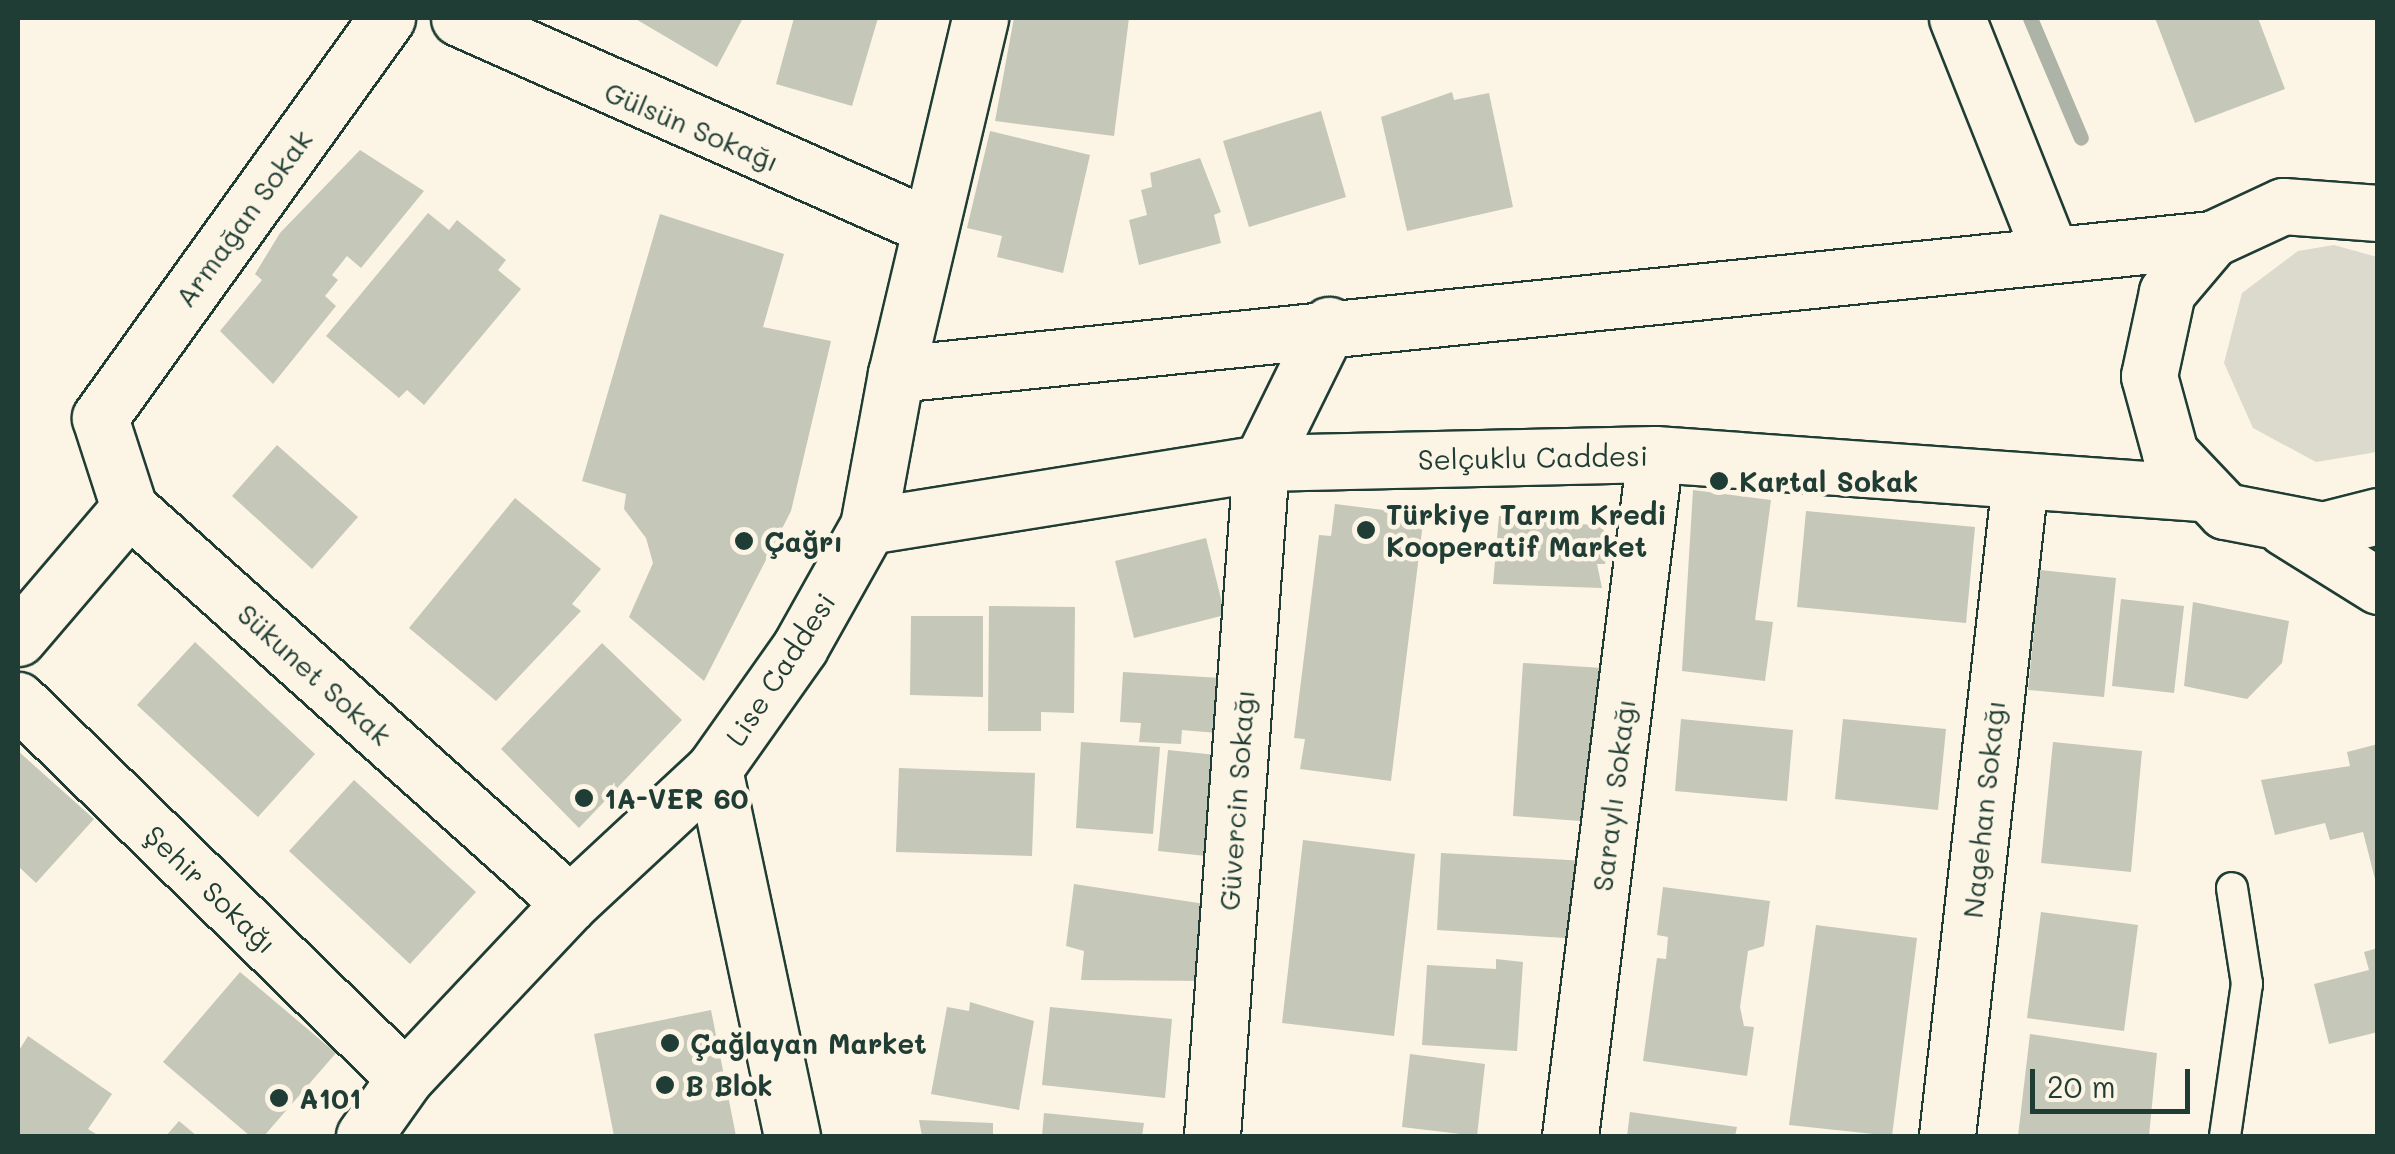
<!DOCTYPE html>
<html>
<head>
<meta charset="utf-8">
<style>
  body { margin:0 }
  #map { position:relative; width:2395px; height:1154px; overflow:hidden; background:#fcf5e5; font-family:Mali,sans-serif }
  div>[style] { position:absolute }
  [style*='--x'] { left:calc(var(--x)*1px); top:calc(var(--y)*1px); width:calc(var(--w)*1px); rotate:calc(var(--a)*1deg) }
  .green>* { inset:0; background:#dcdacc }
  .stream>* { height:15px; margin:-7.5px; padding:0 7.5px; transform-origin:7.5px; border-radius:7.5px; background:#aeb3a7 }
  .building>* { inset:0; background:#c5c7b9 }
  .roads { filter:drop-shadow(2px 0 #1f3d34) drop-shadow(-2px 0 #1f3d34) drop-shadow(0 2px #1f3d34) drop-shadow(0 -2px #1f3d34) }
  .service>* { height:30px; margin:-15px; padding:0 15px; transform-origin:15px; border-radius:15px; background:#fcf5e5 }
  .minor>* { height:55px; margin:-27.5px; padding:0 27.5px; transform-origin:27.5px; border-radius:27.5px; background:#fcf5e5 }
  .tertiary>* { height:55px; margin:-27.5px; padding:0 27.5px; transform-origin:27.5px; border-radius:27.5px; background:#fcf5e5 }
  .dots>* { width:28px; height:28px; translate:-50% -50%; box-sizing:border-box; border:5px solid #fcf5e5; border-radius:50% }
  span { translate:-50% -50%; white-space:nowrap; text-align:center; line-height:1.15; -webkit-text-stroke:9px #fcf5e5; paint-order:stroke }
  .street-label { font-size:28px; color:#1f3d34 }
  .poi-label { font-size:28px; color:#1f3d34; font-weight:700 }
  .left { translate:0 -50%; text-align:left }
  .frame { position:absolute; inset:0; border:20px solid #1f3d34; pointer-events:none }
  .scale { position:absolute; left:2030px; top:1069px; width:160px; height:45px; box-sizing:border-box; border:5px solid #1f3d34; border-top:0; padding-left:12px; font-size:30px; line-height:35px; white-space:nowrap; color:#1f3d34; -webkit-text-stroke:8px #fcf5e5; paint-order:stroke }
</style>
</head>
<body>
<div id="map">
  <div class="green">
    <i style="clip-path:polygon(2334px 245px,2377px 257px,2377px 452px,2316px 462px,2253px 428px,2224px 363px,2242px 293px,2298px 251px)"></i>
  </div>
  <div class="stream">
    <i style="--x:2030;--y:18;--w:130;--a:67"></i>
  </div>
  <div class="building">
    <i style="clip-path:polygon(634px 18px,743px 18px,717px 67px)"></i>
    <i style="clip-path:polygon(794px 18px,878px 18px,852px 106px,776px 84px)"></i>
    <i style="clip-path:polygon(1014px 18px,1129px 18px,1114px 136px,995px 121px)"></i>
    <i style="clip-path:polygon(2155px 18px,2258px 18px,2285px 89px,2195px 123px)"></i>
    <i style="clip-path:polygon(1452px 92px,1454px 100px,1489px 93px,1513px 207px,1407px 231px,1381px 117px)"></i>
    <i style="clip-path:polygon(1321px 111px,1346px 197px,1249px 227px,1223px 141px)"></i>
    <i style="clip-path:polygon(990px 131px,1090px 155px,1063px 273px,997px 257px,1002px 236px,967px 228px)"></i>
    <i style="clip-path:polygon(360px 150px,424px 191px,361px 268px,347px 256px,332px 275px,338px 280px,325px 296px,336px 306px,273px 384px,220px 331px,262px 280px,255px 274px,280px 233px)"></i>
    <i style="clip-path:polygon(1200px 158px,1221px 212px,1214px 215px,1221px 243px,1139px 265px,1129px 220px,1147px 215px,1141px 190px,1152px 187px,1150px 173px)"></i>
    <i style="clip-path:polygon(428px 213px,449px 230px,457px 220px,506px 260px,498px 270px,521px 289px,424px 405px,407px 390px,399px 398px,326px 336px)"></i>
    <i style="clip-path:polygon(660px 214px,784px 254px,763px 327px,831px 341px,791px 511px,704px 681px,629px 617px,653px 563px,646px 538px,624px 509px,626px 494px,582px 481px)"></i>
    <i style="clip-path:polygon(277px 445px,358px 517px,312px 569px,232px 496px)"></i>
    <i style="clip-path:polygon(1693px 490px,1771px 500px,1755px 620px,1773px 622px,1765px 681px,1682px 671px)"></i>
    <i style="clip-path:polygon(515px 498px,601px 569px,572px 604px,581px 611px,496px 701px,409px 628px)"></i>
    <i style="clip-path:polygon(1335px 504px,1424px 515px,1391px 781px,1300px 769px,1305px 739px,1294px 738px,1319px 535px,1331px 536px)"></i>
    <i style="clip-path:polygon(1806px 511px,1975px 527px,1966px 623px,1797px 607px)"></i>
    <i style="clip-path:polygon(1499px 516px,1602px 526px,1609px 543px,1605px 564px,1597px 564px,1602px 588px,1493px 584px)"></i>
    <i style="clip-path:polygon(1206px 538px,1225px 615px,1134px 638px,1115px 561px)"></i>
    <i style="clip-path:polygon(2040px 570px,2116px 578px,2104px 697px,2028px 690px)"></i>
    <i style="clip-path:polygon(2121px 599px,2184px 606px,2174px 693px,2112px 686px)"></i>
    <i style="clip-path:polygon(2193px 602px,2289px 621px,2282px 663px,2247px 699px,2184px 686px)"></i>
    <i style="clip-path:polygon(989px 606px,1075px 607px,1074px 713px,1041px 712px,1041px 731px,988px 731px)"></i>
    <i style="clip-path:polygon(911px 616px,983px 616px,983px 697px,910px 695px)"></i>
    <i style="clip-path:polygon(195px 642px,315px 754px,258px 817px,137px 705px)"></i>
    <i style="clip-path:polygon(602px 643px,682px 720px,579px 828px,501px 749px)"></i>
    <i style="clip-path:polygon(1523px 663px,1603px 668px,1593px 822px,1513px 816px)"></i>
    <i style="clip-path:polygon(1123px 672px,1221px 678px,1217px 733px,1182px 730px,1181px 744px,1139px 742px,1141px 723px,1120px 722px)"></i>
    <i style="clip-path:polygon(1681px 719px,1793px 730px,1787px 801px,1675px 791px)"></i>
    <i style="clip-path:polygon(1843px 719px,1946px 729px,1938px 810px,1835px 799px)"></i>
    <i style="clip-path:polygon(1081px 742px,1160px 747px,1153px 834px,1076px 828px)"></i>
    <i style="clip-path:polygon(2053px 742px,2142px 751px,2131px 872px,2041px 863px)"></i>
    <i style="clip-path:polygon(2378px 744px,2378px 883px,2376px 883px,2363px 832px,2330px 840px,2325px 823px,2275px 835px,2261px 780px,2350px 766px,2347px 752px)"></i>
    <i style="clip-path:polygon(1168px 750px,1226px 756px,1216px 857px,1158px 851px)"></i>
    <i style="clip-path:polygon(18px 751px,94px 819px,36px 883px,18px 866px)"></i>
    <i style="clip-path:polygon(899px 768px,1035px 773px,1032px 856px,896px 852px)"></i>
    <i style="clip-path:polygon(354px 780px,476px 892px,410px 964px,289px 851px)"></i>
    <i style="clip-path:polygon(1303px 840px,1415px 854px,1394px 1036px,1282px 1023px)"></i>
    <i style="clip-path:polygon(1441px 853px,1586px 861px,1582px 939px,1437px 930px)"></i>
    <i style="clip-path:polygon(1074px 884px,1218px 906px,1208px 981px,1081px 980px,1084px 951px,1066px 946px)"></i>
    <i style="clip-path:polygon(1663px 887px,1770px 901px,1764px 946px,1748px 951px,1740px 1007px,1744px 1026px,1754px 1027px,1747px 1076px,1643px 1061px,1657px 958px,1666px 959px,1668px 937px,1657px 935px)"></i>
    <i style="clip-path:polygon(2041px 912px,2138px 925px,2124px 1031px,2027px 1018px)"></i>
    <i style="clip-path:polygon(1816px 925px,1917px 938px,1892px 1136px,1789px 1125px)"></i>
    <i style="clip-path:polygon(2378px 948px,2378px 1032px,2329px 1044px,2314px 984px,2369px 970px,2364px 952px)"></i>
    <i style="clip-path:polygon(1496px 959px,1523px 962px,1517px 1051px,1422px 1045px,1427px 965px,1496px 969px)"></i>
    <i style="clip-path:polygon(240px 972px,336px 1053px,264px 1136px,250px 1136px,163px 1062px)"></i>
    <i style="clip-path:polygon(970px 1002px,1034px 1021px,1019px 1110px,931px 1094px,947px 1007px,969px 1011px)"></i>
    <i style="clip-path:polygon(1050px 1007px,1172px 1019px,1165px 1098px,1042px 1085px)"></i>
    <i style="clip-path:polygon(711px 1010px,736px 1136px,614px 1136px,594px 1034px)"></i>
    <i style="clip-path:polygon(2030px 1034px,2157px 1053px,2149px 1136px,2018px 1136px)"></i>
    <i style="clip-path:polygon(28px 1036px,112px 1094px,88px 1129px,99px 1136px,18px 1136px,18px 1052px)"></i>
    <i style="clip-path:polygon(1410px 1054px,1485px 1064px,1477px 1136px,1402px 1127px)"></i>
    <i style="clip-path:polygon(1630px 1112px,1737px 1127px,1735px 1136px,1627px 1136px)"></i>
    <i style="clip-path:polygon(1044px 1113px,1144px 1123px,1142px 1136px,1042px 1136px)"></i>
    <i style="clip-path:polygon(919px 1120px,993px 1123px,993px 1136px,922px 1136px)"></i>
    <i style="clip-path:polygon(179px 1121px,197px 1136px,166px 1136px)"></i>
  </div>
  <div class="roads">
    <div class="service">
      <i style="--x:2225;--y:1136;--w:154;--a:-81.8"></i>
      <i style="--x:2247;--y:984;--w:97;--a:-98.9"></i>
    </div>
    <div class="minor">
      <i style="--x:387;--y:18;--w:492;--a:125.7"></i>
      <i style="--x:100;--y:418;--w:95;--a:72.1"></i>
      <i style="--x:129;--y:508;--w:592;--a:41.85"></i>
      <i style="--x:459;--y:18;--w:513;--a:23.92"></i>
      <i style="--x:1957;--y:18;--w:254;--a:68.3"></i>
      <i style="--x:896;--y:374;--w:366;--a:-76.7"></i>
      <i style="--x:18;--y:638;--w:171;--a:-49.5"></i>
      <i style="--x:18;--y:700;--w:541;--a:44.33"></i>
      <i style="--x:714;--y:769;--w:375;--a:78"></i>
      <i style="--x:1212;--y:1136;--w:675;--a:-85.84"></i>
      <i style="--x:1261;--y:463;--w:154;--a:-63.8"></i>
      <i style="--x:1570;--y:1136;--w:687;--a:-82.9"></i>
      <i style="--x:1947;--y:1136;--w:659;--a:-83.64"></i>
    </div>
    <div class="tertiary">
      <i style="--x:2378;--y:213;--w:95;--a:-175.8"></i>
      <i style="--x:2283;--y:206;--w:78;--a:155.1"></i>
      <i style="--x:2212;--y:239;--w:70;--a:130.3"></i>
      <i style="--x:2167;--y:292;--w:86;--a:102.1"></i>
      <i style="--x:2149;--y:376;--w:80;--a:74.7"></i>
      <i style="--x:2170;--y:453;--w:80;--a:46.5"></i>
      <i style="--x:2225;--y:511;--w:100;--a:11"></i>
      <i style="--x:2323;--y:530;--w:57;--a:-14.3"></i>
      <i style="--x:868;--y:526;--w:398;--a:-9.1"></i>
      <i style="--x:1261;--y:463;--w:394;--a:-1.3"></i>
      <i style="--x:1655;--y:454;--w:547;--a:4.09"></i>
      <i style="--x:2285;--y:528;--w:110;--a:31.9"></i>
      <i style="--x:364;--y:1136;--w:71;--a:-54.7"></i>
      <i style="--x:405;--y:1078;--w:241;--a:-46.7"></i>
      <i style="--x:570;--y:903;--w:197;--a:-42.9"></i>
      <i style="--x:714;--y:769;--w:149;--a:-54.8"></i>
      <i style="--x:800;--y:647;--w:139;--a:-60.7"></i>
      <i style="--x:868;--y:526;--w:155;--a:-79.6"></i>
      <i style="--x:896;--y:374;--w:1323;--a:-5.86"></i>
    </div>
  </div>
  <div class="dots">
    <i style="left:1719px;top:481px;background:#1f3d34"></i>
    <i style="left:1366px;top:530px;background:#1f3d34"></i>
    <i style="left:744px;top:541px;background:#1f3d34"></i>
    <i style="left:584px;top:798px;background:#1f3d34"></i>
    <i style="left:670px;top:1043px;background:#1f3d34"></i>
    <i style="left:665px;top:1085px;background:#1f3d34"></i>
    <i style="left:279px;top:1098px;background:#1f3d34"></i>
  </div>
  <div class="street-label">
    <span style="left:692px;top:126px;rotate:23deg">Gülsün Sokağı</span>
    <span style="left:243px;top:218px;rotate:-54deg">Armağan Sokak</span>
    <span style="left:1533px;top:457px;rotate:-1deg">Selçuklu Caddesi</span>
    <span style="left:780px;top:669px;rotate:-57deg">Lise Caddesi</span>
    <span style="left:315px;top:674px;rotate:42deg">Sükunet Sokak</span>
    <span style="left:1613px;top:795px;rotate:-83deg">Saraylı Sokağı</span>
    <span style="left:1236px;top:800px;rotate:-86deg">Güvercin Sokağı</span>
    <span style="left:1983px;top:809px;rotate:-84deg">Nagehan Sokağı</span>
    <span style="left:211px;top:889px;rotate:44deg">Şehir Sokağı</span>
  </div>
  <div class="poi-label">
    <span class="left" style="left:1739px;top:481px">Kartal Sokak</span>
    <span class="left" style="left:1386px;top:530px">Türkiye Tarım Kredi<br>Kooperatif Market</span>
    <span class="left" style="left:764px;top:541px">Çağrı</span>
    <span class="left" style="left:604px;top:798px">1A-VER 60</span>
    <span class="left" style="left:690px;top:1043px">Çağlayan Market</span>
    <span class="left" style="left:685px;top:1085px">B Blok</span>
    <span class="left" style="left:299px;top:1098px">A101</span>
  </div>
  <div class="frame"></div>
  <div class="scale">20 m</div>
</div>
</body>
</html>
